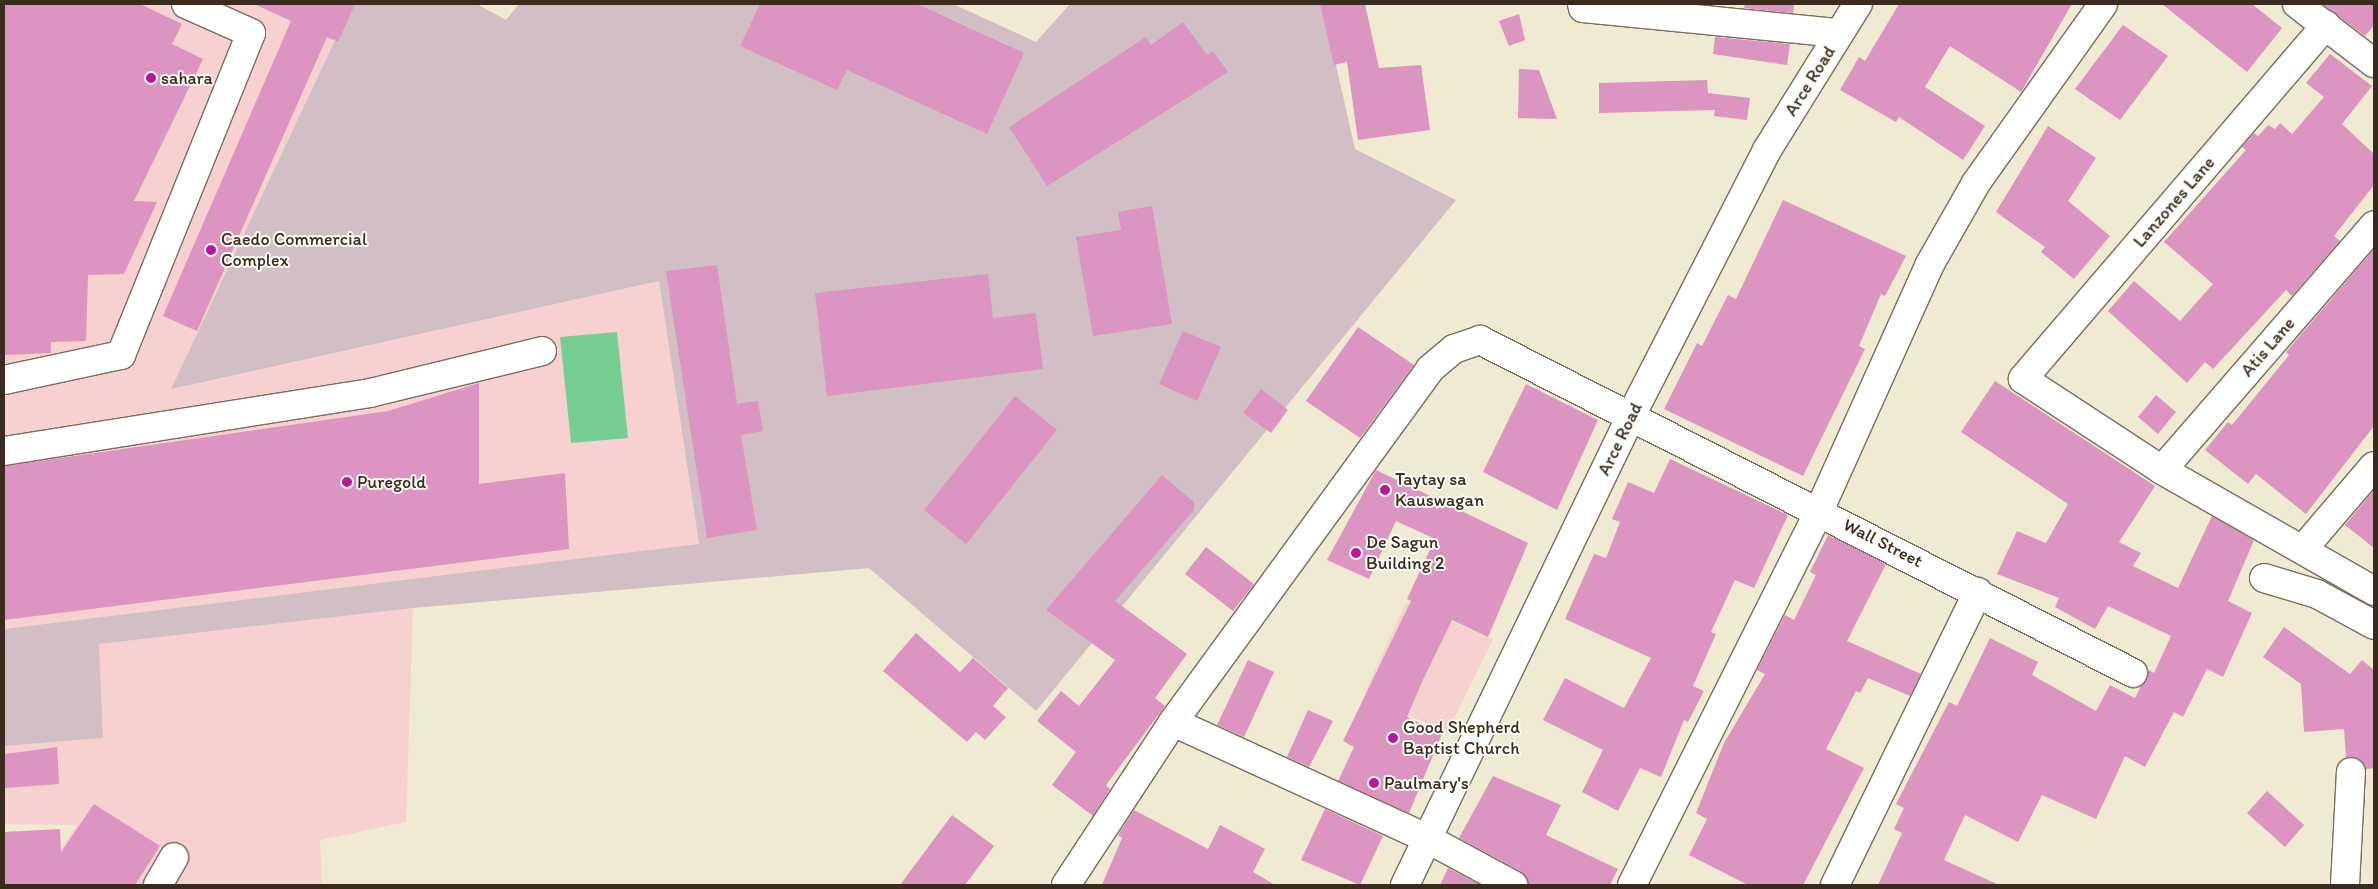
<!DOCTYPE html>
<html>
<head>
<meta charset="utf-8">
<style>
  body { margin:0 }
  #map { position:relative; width:2378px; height:889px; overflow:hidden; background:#efead1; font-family:Itim,sans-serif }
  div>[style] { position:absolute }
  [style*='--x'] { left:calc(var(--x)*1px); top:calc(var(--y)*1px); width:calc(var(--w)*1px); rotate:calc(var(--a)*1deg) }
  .built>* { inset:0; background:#f7d0d0 }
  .industrial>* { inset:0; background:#d2bec5 }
  .green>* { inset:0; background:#77ce93 }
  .building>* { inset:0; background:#dc94c0 }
  .roads { filter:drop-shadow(1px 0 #7a6d5d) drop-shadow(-1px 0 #7a6d5d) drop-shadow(0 1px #7a6d5d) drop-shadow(0 -1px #7a6d5d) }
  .minor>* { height:28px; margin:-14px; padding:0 14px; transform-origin:14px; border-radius:14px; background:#fff }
  .dots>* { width:14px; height:14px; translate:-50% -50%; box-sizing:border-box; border:2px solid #fdfcf7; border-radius:50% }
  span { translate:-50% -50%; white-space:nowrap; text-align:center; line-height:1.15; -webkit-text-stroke:4px #fdfcf7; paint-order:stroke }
  .poi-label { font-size:18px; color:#3b2a1e }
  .left { translate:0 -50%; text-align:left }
  .street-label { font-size:18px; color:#3b2a1e }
  .frame { position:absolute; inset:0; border:5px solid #3b2a1e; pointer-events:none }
</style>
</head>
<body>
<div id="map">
  <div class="built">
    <i style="clip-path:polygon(4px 4px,352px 4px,171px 389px,659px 281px,699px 545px,4px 629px)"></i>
    <i style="clip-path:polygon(1406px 603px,1493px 639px,1447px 733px,1364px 694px)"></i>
    <i style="clip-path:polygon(413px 608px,406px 822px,320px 840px,322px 885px,36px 885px,77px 825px,4px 824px,4px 746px,103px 738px,99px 644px)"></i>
  </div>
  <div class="industrial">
    <i style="clip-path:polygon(352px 4px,477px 4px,506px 20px,519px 4px,953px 4px,1036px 42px,1070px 4px,1322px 4px,1355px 149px,1456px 200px,1036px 711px,869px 568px,413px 608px,99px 644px,103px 738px,4px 746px,4px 629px,699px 544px,659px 281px,171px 389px)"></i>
  </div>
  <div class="green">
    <i style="clip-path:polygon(617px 332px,628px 438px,571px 443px,560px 337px)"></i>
  </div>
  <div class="building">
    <i style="clip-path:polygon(4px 4px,140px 4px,182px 24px,172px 44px,203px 59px,134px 201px,157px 202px,124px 274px,88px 275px,86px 341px,51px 342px,51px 353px,4px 355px)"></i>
    <i style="clip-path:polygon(254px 4px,355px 4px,338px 42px,327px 37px,197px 331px,163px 316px,291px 21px)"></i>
    <i style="clip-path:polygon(760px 4px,917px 4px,1024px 53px,987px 134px,847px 70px,837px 90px,740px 46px)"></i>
    <i style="clip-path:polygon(1320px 4px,1365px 4px,1379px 68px,1421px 65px,1430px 130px,1358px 140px,1347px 62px,1334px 65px)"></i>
    <i style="clip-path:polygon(1745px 4px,1794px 4px,1793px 13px,1744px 8px)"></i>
    <i style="clip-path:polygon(1899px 4px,2072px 4px,2021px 92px,1950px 46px,1925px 87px,1985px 126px,1963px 160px,1899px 117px,1896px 122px,1840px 90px,1859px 57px,1865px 61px)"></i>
    <i style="clip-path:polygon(2162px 4px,2252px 4px,2282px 28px,2247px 72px)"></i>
    <i style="clip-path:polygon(2322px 4px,2374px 4px,2374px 25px,2365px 36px)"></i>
    <i style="clip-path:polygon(1519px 14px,1525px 40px,1509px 46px,1499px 21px)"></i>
    <i style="clip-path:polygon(1183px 22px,1207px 55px,1213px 51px,1228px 72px,1047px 186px,1009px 127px,1146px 37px,1151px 45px)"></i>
    <i style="clip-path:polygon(2123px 25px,2168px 56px,2120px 120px,2075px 89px)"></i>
    <i style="clip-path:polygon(1715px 37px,1790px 44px,1787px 65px,1713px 54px)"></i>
    <i style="clip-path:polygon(2330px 54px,2372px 86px,2342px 124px,2374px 154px,2374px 185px,2334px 236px,2340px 241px,2292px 296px,2286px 290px,2213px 369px,2205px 362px,2187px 383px,2108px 311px,2134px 281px,2180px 321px,2213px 284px,2164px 242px,2246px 150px,2242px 147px,2254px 133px,2258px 136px,2268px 125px,2275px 129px,2280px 123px,2292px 134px,2324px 97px,2306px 83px)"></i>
    <i style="clip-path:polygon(1519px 69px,1539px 70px,1557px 119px,1518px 118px)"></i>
    <i style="clip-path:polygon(1707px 80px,1708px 93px,1750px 98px,1747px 120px,1714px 116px,1715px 110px,1599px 113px,1599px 83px)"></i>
    <i style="clip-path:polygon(2048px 126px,2096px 158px,2068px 201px,2110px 236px,2074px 279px,2041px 252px,2045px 247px,1996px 212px)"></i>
    <i style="clip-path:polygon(1783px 200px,1906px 256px,1885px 296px,1881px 294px,1859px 346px,1865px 349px,1803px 476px,1664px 409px,1697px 343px,1702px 346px,1728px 295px,1736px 299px)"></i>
    <i style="clip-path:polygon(1152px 206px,1172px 324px,1093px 336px,1076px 237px,1121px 230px,1118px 212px)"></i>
    <i style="clip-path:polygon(2374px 249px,2374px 426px,2306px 514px,2256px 474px,2248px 484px,2205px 450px,2228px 422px,2232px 425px,2289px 355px,2286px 352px)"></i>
    <i style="clip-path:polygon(717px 265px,737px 404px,758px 401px,763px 431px,741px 435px,757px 530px,707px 538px,666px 271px)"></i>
    <i style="clip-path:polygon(988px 274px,993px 318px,1036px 313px,1043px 369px,827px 396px,815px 293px)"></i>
    <i style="clip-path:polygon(1358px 327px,1414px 365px,1360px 438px,1306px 401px)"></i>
    <i style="clip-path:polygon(1183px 331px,1221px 347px,1197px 401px,1159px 384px)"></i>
    <i style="clip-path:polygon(1995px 381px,2155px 486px,2119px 542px,2141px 553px,2133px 566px,2178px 588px,2212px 516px,2254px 540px,2228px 601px,2252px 613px,2223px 677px,2207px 669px,2183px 717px,2174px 712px,2145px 767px,2125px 756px,2096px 819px,2042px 795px,2018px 842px,1965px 815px,1944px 860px,1999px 885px,1878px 885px,1902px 833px,1894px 829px,1904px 808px,1896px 804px,1949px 702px,1957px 706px,1990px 638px,2038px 662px,2032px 675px,2096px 711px,2110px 685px,2135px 698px,2149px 670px,2154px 673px,2171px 636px,2108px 606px,2095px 629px,2055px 607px,2059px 598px,1997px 574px,2017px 531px,2046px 543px,2068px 504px,1961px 432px)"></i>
    <i style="clip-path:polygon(479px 383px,479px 484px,565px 473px,569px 549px,4px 620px,4px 466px,388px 411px)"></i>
    <i style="clip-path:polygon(1526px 384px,1598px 420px,1557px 510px,1483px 472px)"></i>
    <i style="clip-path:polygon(1261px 389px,1288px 410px,1271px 433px,1243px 413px)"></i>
    <i style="clip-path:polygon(2156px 395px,2176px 412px,2158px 434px,2138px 417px)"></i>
    <i style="clip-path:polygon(1015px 396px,1057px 430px,966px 544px,924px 510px)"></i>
    <i style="clip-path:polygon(1670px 459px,1788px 515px,1754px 588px,1735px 580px,1711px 632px,1716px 634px,1693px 686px,1704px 691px,1688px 722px,1684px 720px,1661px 777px,1640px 768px,1618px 811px,1582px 792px,1603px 750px,1543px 720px,1565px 678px,1624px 708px,1651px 658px,1565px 619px,1594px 554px,1606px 558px,1620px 522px,1612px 519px,1628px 482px,1654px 493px)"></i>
    <i style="clip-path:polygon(1376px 470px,1528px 543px,1488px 637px,1452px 620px,1421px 684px,1407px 717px,1442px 734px,1409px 813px,1338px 781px,1354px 747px,1343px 741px,1411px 601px,1407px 599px,1435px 539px,1396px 521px,1369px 579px,1327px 560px)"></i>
    <i style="clip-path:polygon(1162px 475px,1194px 502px,1194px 510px,1115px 601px,1187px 654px,1155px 698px,1165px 706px,1106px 785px,1110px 789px,1093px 816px,1052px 785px,1076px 752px,1037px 721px,1061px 691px,1079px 706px,1115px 660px,1046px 610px)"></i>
    <i style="clip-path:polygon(2374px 490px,2374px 548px,2345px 525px)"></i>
    <i style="clip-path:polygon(1828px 535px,1886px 564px,1847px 641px,1921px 674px,1910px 696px,1868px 678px,1860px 693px,1856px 691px,1826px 749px,1864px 768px,1803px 885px,1748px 885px,1689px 855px,1707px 819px,1696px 813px,1724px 743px,1765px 674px,1757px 670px,1785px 615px,1794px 620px,1816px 575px,1810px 572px)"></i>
    <i style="clip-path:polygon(1206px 547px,1254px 584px,1233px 611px,1185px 574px)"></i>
    <i style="clip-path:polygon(2284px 627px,2350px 674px,2362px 660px,2374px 670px,2374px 768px,2366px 769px,2359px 759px,2346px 757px,2344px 729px,2304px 732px,2301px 684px,2263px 657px)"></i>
    <i style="clip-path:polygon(916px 633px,960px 672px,973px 658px,1008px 688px,993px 706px,1006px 717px,985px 740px,976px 732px,967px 742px,883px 671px)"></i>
    <i style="clip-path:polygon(1248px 660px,1274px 672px,1244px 737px,1217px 725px)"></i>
    <i style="clip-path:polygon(1308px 710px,1333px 721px,1309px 767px,1287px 757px)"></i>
    <i style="clip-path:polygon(57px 747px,59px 784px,5px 788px,5px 754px)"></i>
    <i style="clip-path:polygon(1493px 776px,1561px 805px,1546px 835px,1618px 869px,1610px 885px,1529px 885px,1520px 871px,1459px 838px)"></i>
    <i style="clip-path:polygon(2267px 791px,2304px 825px,2285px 847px,2247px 813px)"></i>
    <i style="clip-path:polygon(94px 804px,160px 846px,135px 885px,4px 885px,4px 832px,60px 829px,61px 852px)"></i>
    <i style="clip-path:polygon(1325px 809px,1383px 836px,1360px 885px,1301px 860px)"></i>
    <i style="clip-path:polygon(1134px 810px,1208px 849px,1220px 825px,1265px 849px,1253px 872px,1275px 885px,1102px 885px,1122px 838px,1118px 835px)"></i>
    <i style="clip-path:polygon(952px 815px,994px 846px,965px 885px,900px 885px)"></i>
    <i style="clip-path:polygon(1448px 868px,1481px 885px,1440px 885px)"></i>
  </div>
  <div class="roads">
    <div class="minor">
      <i style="--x:1582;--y:4;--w:4;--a:76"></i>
      <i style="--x:1583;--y:8;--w:257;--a:5.6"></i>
      <i style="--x:2297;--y:4;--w:97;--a:37.5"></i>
      <i style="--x:2326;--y:25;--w:466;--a:130.6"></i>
      <i style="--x:2023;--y:379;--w:166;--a:33.2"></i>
      <i style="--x:2162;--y:470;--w:244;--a:29.7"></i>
      <i style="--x:4;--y:380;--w:120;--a:-12.1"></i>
      <i style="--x:121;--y:355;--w:347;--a:-68"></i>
      <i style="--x:251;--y:33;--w:71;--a:-156"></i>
      <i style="--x:4;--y:451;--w:371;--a:-9"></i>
      <i style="--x:370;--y:393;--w:177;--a:-13.7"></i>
      <i style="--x:2162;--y:470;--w:324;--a:-49.1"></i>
      <i style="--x:2303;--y:549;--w:109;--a:-49.5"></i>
      <i style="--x:2264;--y:578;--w:55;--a:16.8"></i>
      <i style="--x:2317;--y:594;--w:65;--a:28.5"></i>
      <i style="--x:1173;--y:722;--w:281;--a:24.6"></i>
      <i style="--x:1428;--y:839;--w:97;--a:28.4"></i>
      <i style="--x:158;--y:885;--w:32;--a:-60"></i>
      <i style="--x:1066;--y:885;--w:195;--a:-56.7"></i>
      <i style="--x:1173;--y:722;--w:437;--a:-53.9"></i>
      <i style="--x:1430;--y:369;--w:31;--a:-40"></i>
      <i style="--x:1454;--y:349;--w:28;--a:-19"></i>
      <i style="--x:1480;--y:340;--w:733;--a:27.02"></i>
      <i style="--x:1405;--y:885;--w:523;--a:-64.27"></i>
      <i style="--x:1632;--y:414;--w:297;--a:-62.9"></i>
      <i style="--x:1767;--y:150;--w:172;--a:-58.1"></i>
      <i style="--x:1632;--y:885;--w:418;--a:-63.4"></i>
      <i style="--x:1819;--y:511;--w:271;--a:-65.8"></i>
      <i style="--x:1930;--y:264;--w:93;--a:-60.4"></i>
      <i style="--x:1976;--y:183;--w:219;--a:-54.6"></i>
      <i style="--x:1835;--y:885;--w:326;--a:-64"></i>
      <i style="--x:2345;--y:885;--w:113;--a:-87"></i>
    </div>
  </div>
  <div class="dots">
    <i style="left:151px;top:78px;background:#b5179e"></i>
    <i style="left:211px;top:250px;background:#b5179e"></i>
    <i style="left:347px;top:482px;background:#b5179e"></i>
    <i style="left:1385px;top:490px;background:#b5179e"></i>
    <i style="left:1356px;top:553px;background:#b5179e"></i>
    <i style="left:1393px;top:738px;background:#b5179e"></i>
    <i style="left:1374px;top:783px;background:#b5179e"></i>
  </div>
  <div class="poi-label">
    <span class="left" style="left:161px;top:78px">sahara</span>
    <span class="left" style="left:221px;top:250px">Caedo Commercial<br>Complex</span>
    <span class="left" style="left:1395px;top:490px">Taytay sa<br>Kauswagan</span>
    <span class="left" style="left:357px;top:482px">Puregold</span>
    <span class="left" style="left:1366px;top:553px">De Sagun<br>Building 2</span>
    <span class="left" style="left:1403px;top:738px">Good Shepherd<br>Baptist Church</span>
    <span class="left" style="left:1384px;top:783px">Paulmary's</span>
  </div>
  <div class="street-label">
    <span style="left:1810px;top:81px;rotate:-58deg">Arce Road</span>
    <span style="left:2174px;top:202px;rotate:-49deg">Lanzones Lane</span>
    <span style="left:2268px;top:347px;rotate:-49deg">Atis Lane</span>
    <span style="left:1620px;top:439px;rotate:-64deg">Arce Road</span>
    <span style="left:1883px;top:543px;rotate:27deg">Wall Street</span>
  </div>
  <div class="frame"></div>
</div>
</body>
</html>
